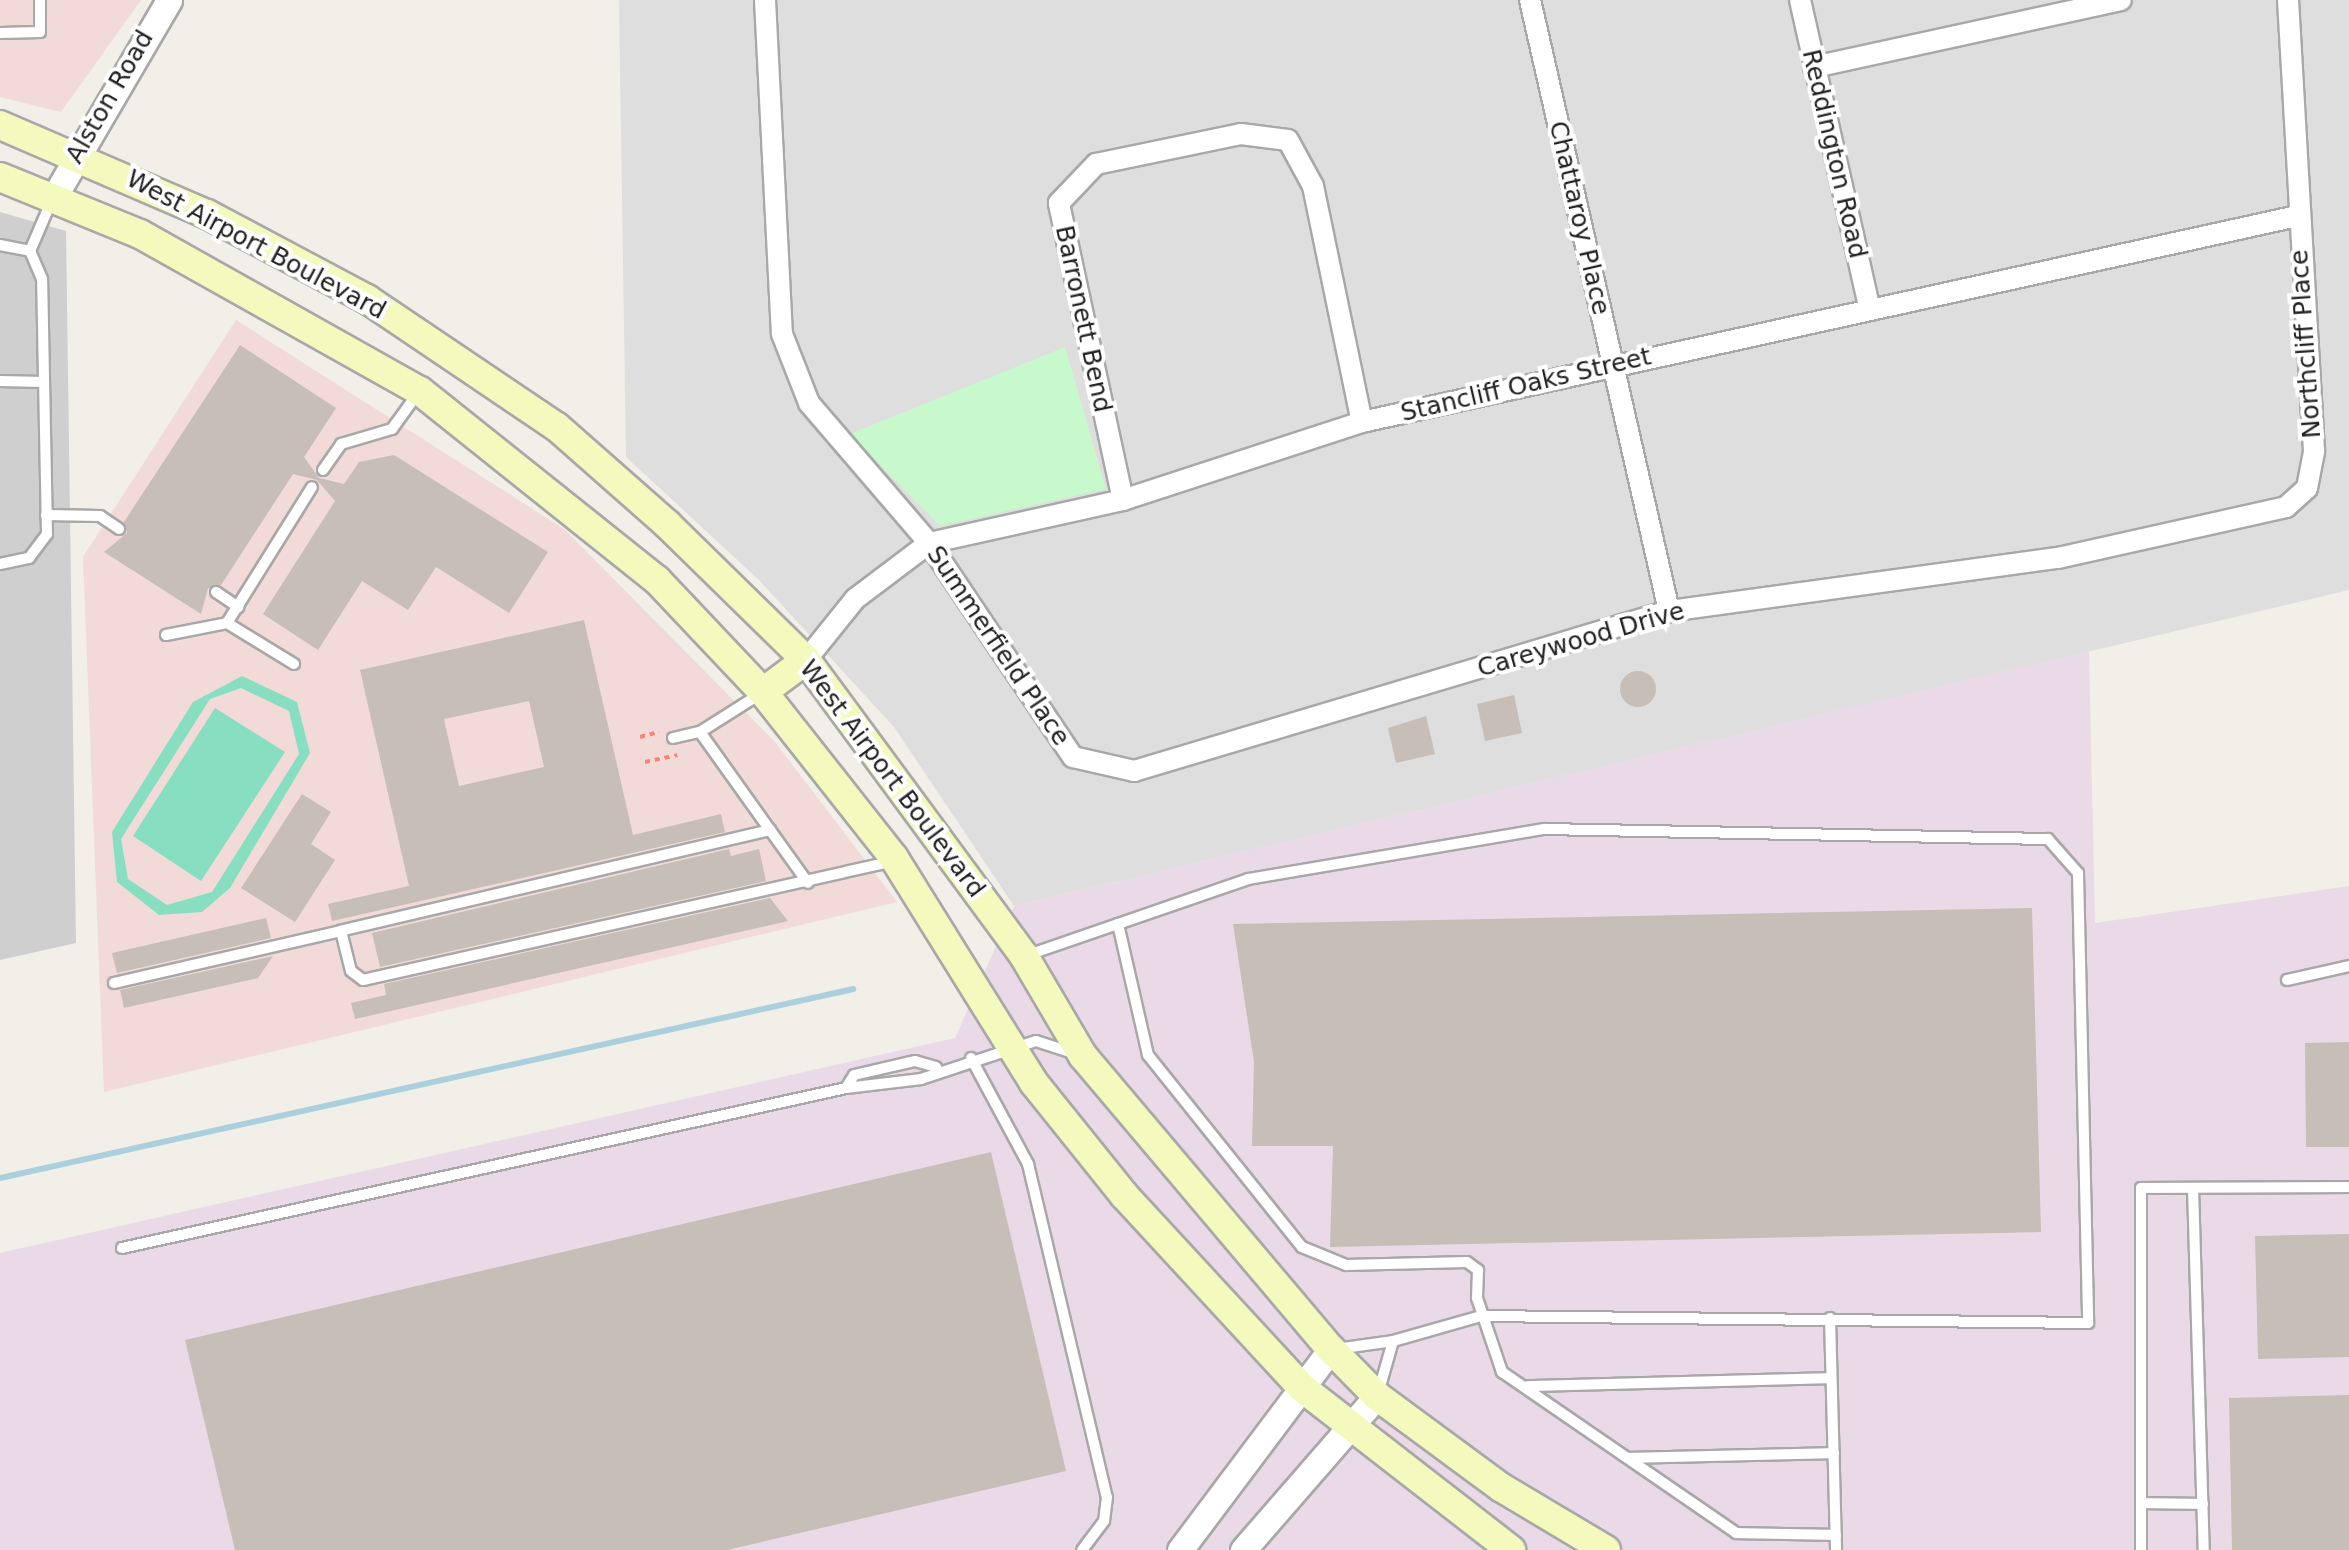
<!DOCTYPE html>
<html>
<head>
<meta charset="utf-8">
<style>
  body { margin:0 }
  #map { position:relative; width:2349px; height:1550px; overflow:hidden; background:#f1efe8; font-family:"DejaVu Sans",sans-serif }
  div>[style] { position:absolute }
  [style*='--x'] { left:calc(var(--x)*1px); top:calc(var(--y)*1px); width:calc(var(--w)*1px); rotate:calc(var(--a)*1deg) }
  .residential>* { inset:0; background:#dfdede }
  .commercial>* { inset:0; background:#f1dad8 }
  .industrial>* { inset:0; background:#eadae7 }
  .religious>* { inset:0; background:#cfcfcf }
  .park>* { inset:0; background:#c7f9cd }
  .pitch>* { inset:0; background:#88dec0 }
  .stream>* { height:6px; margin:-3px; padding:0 3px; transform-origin:3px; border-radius:3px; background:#aad0de }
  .building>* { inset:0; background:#c6beb7 }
  .round { border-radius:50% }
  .path>* { height:4px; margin-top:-2px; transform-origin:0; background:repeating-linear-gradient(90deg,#f88472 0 5px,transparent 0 10px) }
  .roads { filter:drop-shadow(2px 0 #a8a8a8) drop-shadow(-2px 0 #a8a8a8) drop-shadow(0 2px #a8a8a8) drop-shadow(0 -2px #a8a8a8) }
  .service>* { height:10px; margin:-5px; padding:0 5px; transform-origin:5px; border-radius:5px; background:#fff }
  .minor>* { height:20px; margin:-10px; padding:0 10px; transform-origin:10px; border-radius:10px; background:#fff }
  .tertiary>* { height:25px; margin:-12.5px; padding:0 12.5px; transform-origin:12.5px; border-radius:12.5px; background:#fff }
  .secondary>* { height:28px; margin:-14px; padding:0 14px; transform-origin:14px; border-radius:14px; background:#f4f9be }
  span { translate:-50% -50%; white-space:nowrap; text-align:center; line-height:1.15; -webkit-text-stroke:8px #fff; paint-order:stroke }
  .street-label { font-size:25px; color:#212121 }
</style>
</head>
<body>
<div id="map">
  <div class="residential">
    <i style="clip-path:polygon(619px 0,2349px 0,2349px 590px,1014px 906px,894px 727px,759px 580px,626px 457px)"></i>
  </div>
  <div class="commercial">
    <i style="clip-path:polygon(0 0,141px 0,61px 112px,0 97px)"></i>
    <i style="clip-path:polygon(236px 320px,564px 529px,775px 742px,897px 902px,104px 1092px,83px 557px)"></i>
  </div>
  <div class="industrial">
    <i style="clip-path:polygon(2089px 651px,2095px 923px,2349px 886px,2349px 1550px,0 1550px,0 1253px,955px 1038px,1014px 906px)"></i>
  </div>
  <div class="religious">
    <i style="clip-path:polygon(0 212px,66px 231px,76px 943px,0 960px)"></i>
  </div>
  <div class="park">
    <i style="clip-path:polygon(1065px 347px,1106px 489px,940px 526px,850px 434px)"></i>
  </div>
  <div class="pitch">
    <i style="clip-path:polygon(evenodd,242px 676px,297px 702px,310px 753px,230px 888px,202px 912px,159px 915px,117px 882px,112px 832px,193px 702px,242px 676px,241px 688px,289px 711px,299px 754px,212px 892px,167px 905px,128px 879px,121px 839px,210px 699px,241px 688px)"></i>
    <i style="clip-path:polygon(215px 708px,285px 752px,201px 881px,133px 836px)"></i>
  </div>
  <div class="stream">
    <i style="--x:0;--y:1178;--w:874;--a:-12.49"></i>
  </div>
  <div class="building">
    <i style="clip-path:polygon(240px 345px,336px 408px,304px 457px,319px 478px,344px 484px,359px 462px,394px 455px,548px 552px,509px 613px,436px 567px,408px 610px,362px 581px,318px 650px,263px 614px,335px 501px,317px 480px,293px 474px,221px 585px,208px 588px,201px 614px,104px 552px,127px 533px,124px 522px)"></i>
    <i style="clip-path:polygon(evenodd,584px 620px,633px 835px,721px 814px,725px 832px,332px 921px,328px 904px,409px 886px,360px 670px,584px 620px,529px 701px,544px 767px,459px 786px,444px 719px,529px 701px)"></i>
    <i class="round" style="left:1620px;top:671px;width:36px;height:36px"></i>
    <i style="clip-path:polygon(1514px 695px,1522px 733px,1485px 741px,1477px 704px)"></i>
    <i style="clip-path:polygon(1426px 716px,1435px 754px,1396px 763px,1388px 728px)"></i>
    <i style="clip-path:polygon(302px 794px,331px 812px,311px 844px,335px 860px,295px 922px,241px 888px)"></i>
    <i style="clip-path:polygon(729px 849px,731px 856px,759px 849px,766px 881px,380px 967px,372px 933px)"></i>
    <i style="clip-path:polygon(770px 898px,788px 921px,355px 1019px,351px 1003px,386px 995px,384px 984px)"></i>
    <i style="clip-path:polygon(2032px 908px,2041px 1232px,1330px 1247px,1333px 1146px,1252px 1146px,1254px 1062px,1233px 924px)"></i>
    <i style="clip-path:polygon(266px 918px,271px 938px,117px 973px,112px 953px)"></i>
    <i style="clip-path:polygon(273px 956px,258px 978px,124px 1008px,120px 990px)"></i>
    <i style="clip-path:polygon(2349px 1042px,2349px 1147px,2306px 1147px,2305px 1043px)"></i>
    <i style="clip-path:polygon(991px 1152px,1066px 1471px,727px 1550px,235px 1550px,185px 1340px)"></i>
    <i style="clip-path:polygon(2349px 1234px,2349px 1357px,2258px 1359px,2255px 1236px)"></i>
    <i style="clip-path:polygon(2349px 1395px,2349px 1550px,2232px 1550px,2229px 1398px)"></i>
  </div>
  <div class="path">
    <i style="--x:640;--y:737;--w:20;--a:-15"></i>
    <i style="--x:645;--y:762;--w:33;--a:-12"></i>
  </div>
  <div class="roads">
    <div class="service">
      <i style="--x:0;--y:33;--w:40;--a:-1.4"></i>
      <i style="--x:40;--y:32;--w:32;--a:-90"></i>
      <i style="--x:0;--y:245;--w:31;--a:11"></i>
      <i style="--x:0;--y:381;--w:44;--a:1.3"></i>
      <i style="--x:323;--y:470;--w:32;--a:-55"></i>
      <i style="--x:341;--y:444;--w:53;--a:-16.4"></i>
      <i style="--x:392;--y:429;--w:44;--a:-54.2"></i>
      <i style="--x:46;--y:515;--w:54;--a:1.1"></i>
      <i style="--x:100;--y:516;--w:23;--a:34"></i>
      <i style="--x:0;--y:564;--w:30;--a:-12"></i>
      <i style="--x:29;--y:558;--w:30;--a:-53"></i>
      <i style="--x:47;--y:534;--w:255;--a:-91.1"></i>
      <i style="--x:42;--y:279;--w:30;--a:-113"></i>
      <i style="--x:30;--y:251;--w:53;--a:-66.8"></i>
      <i style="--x:216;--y:592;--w:27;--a:34"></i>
      <i style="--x:166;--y:635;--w:62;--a:-11.1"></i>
      <i style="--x:294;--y:664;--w:79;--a:-148.5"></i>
      <i style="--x:227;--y:623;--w:160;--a:-58"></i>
      <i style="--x:760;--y:694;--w:71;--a:147.7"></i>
      <i style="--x:700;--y:732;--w:120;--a:54.5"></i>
      <i style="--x:770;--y:830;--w:441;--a:166.8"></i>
      <i style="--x:341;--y:931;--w:41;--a:76"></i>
      <i style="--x:351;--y:971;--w:15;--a:37"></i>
      <i style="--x:363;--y:980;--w:544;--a:-12.63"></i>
      <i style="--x:673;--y:738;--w:28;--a:-13"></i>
      <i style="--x:770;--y:830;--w:65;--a:54.4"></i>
      <i style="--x:1118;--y:924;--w:134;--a:77.1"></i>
      <i style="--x:1148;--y:1055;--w:246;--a:51.3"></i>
      <i style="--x:1302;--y:1247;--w:48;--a:22.2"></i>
      <i style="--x:1346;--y:1265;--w:121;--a:-1.4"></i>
      <i style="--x:1467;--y:1262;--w:14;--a:36"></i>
      <i style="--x:1478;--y:1270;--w:28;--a:92"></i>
      <i style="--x:1477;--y:1298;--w:78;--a:71.3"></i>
      <i style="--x:1502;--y:1372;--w:284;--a:34.5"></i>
      <i style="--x:1736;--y:1533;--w:100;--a:1.1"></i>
      <i style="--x:1025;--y:956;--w:236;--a:-19"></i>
      <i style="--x:1248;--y:879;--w:300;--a:-9.6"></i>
      <i style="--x:1544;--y:829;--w:504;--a:1.14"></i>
      <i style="--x:2048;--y:839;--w:45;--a:48.6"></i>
      <i style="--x:2078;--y:873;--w:450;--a:88.7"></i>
      <i style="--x:2088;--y:1323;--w:607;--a:-179.34"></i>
      <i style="--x:1481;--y:1316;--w:91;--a:164.1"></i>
      <i style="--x:2287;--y:980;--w:64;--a:-12.7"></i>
      <i style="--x:114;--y:983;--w:233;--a:-12.9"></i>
      <i style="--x:971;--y:1058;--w:120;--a:61.7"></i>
      <i style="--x:1028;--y:1164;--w:342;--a:76.7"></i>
      <i style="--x:1107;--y:1497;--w:24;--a:97"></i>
      <i style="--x:1104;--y:1521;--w:36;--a:127"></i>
      <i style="--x:846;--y:1088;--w:76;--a:-6.8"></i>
      <i style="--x:921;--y:1079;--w:121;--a:-18.3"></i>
      <i style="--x:1036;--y:1041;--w:38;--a:18"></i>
      <i style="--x:2193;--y:1188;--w:362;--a:88.3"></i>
      <i style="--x:122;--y:1248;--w:741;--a:-12.46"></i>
      <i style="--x:846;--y:1088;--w:15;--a:-58"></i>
      <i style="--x:854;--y:1075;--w:63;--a:-12.9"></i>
      <i style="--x:915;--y:1061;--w:22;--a:16"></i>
      <i style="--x:1830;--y:1318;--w:232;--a:88.5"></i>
      <i style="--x:1336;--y:1349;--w:58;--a:-8"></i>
      <i style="--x:1393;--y:1341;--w:51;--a:105.9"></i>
      <i style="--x:1528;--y:1386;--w:302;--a:-1.5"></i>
      <i style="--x:1630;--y:1458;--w:204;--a:-1.4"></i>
      <i style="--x:2141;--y:1503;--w:62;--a:0.9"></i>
      <i style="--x:2141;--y:1550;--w:362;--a:-90"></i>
      <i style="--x:2141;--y:1188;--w:208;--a:-0.3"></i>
    </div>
    <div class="minor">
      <i style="--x:765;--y:0;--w:334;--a:87.1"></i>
      <i style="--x:782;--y:334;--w:74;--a:68.6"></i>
      <i style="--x:809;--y:403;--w:184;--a:49.4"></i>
      <i style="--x:929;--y:543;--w:258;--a:56.1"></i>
      <i style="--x:1073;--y:757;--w:63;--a:12.9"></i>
      <i style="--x:1134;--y:771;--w:558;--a:-16.65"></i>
      <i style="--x:1669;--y:611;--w:393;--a:-7.8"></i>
      <i style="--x:2058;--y:558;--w:234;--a:-12.6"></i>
      <i style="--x:2286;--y:507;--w:28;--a:-42"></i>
      <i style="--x:2307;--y:488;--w:38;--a:-79"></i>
      <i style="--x:2314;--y:451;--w:452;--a:-93.3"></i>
      <i style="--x:1530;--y:0;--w:627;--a:77.18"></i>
      <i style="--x:1800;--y:0;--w:315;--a:77.3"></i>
      <i style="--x:1814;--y:67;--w:314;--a:-12.3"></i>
      <i style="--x:1123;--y:500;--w:304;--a:-102.2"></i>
      <i style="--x:1059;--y:203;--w:54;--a:-46.5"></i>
      <i style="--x:1096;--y:164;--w:148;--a:-11.7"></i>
      <i style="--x:1241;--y:134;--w:47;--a:7.3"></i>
      <i style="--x:1288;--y:140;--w:52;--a:61.5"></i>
      <i style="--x:1313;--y:186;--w:241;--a:78.3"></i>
      <i style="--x:806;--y:660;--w:78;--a:-51.2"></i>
      <i style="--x:855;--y:599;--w:93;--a:-37.1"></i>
      <i style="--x:929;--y:543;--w:199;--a:-12.5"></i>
      <i style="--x:1123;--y:500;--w:251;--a:-18.1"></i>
      <i style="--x:1362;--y:422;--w:957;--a:-12.42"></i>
    </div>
    <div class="tertiary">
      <i style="--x:54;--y:197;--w:228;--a:-59.7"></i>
      <i style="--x:1180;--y:1550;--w:251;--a:-53.1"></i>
      <i style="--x:1243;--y:1550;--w:204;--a:-49"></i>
    </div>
    <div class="secondary">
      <i style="--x:0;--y:125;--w:225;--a:23.3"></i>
      <i style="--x:207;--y:214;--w:181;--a:28"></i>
      <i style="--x:367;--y:299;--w:229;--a:34"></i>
      <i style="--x:557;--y:427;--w:147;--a:41.4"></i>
      <i style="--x:667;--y:524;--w:194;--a:44.4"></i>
      <i style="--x:806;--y:660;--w:368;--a:53.6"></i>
      <i style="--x:1024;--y:956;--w:116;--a:59.5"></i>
      <i style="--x:1083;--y:1056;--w:384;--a:49.8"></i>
      <i style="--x:1331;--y:1349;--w:66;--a:45.6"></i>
      <i style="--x:1377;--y:1396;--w:155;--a:36.4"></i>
      <i style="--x:1502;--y:1488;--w:121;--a:30.8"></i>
      <i style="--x:0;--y:177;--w:151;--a:22.2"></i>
      <i style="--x:140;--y:234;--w:321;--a:29.3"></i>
      <i style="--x:420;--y:391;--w:303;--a:38.6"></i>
      <i style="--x:657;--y:580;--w:154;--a:46.6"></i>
      <i style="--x:763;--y:692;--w:211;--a:51.7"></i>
      <i style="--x:894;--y:858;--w:265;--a:58.1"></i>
      <i style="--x:1034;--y:1083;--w:144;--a:51.2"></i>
      <i style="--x:1124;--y:1195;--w:261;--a:47.3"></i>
      <i style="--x:1301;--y:1387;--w:266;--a:37.8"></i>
      <i style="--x:763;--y:692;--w:54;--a:-36.7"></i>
    </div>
  </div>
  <div class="street-label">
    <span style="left:110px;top:97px;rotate:-60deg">Alston Road</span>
    <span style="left:1834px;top:154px;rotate:77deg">Reddington Road</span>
    <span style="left:1579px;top:218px;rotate:77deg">Chattaroy Place</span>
    <span style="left:256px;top:245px;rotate:28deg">West Airport Boulevard</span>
    <span style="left:1083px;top:319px;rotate:78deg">Barronett Bend</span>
    <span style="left:2306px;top:344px;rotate:-94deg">Northcliff Place</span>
    <span style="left:1526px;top:385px;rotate:-13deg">Stancliff Oaks Street</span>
    <span style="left:1581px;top:640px;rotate:-16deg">Careywood Drive</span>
    <span style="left:998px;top:646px;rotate:56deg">Summerfield Place</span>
    <span style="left:892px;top:779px;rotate:53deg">West Airport Boulevard</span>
  </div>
</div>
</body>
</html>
